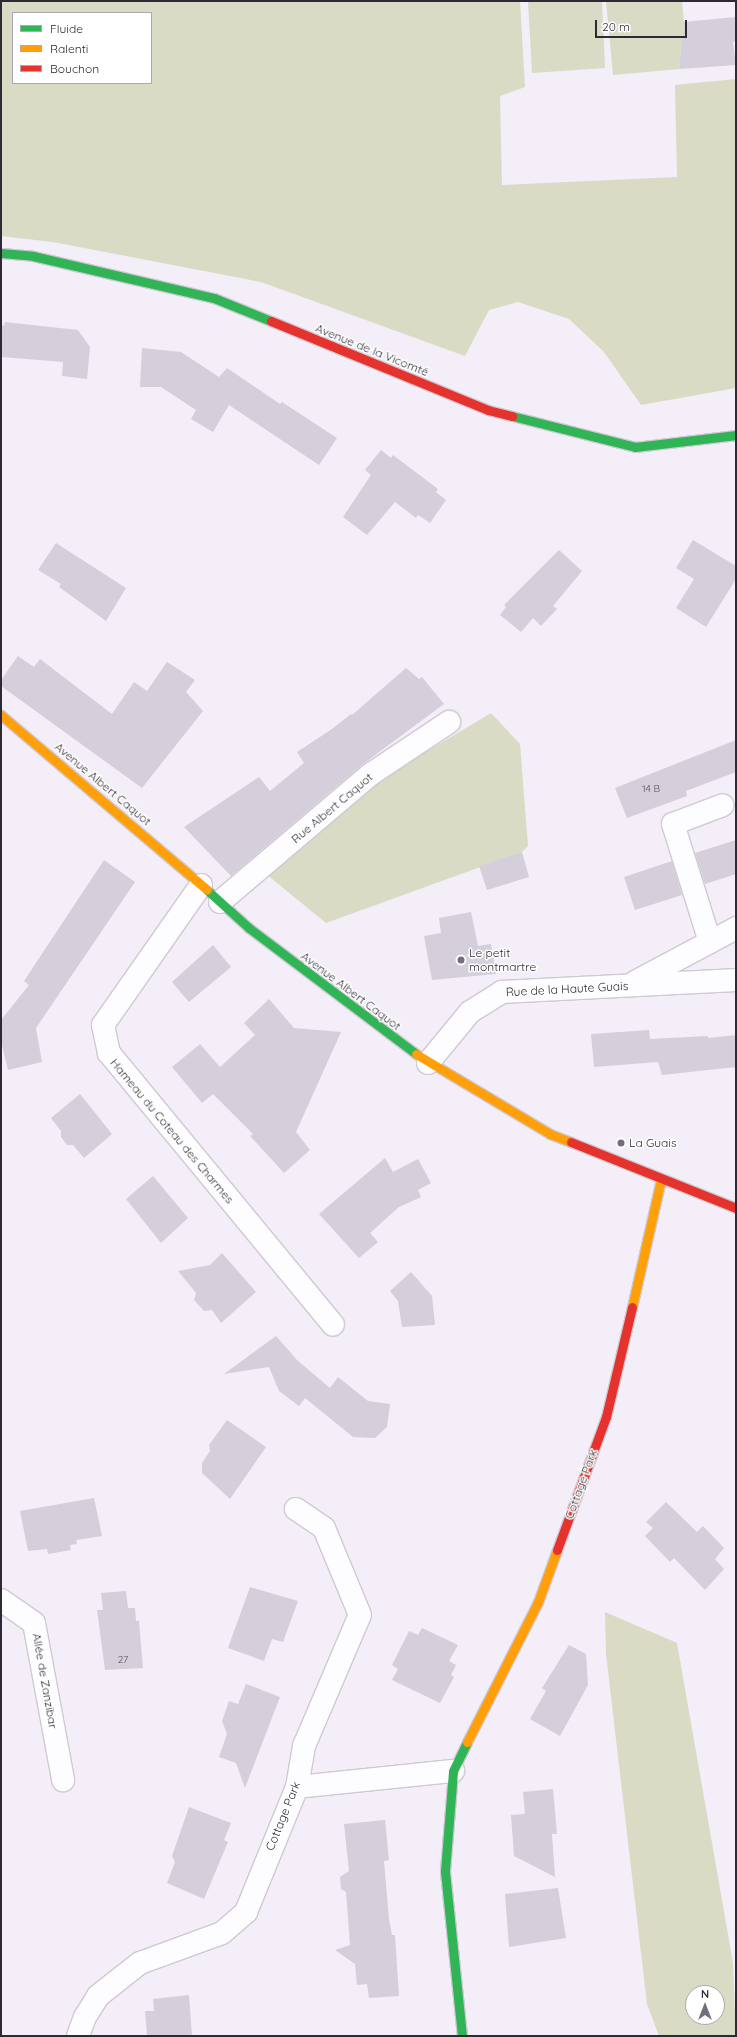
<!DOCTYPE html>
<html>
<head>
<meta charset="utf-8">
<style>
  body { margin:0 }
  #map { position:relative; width:737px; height:2037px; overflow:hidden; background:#f3eef8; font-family:Quicksand,sans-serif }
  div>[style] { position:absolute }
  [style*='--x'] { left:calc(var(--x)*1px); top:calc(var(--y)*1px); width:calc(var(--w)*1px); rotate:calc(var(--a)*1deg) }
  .green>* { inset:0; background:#d9dbc4 }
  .building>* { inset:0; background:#d4cfda }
  .roads { filter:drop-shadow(1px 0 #cec9d3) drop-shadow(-1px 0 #cec9d3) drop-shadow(0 1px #cec9d3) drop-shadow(0 -1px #cec9d3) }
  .street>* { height:22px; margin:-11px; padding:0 11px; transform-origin:11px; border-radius:11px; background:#fdfcfe }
  .fast>* { height:9px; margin:-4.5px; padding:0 4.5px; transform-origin:4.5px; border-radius:4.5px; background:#30b455 }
  .slow>* { height:9px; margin:-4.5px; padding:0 4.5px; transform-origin:4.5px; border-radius:4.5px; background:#ff9f0a }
  .jam>* { height:9px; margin:-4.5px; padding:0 4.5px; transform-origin:4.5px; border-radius:4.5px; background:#e5322d }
  .dots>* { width:11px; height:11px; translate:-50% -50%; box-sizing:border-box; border:2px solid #fff; border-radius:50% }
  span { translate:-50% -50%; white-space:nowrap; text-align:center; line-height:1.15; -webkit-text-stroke:3px #fff; paint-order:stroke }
  .number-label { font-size:10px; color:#58525e }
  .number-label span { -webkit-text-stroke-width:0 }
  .street-label { font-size:12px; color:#2e2934 }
  .poi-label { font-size:12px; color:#2e2934 }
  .left { translate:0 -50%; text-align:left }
  .frame { position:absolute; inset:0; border:2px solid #2e2934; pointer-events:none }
  .legend { position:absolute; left:12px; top:12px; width:140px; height:72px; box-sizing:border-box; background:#fff; border:1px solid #aba9ae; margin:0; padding:5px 7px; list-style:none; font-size:12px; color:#2e2934 }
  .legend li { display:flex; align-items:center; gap:8px; height:20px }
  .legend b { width:20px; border:1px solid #aba9ae }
  .north { position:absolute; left:685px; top:1985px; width:40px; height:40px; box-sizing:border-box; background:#fff; border:1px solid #aba9ae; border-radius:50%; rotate:0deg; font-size:11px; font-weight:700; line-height:16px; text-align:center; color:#2e2934 }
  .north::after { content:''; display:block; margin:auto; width:14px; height:18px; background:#736e79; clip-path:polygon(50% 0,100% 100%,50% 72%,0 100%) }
  .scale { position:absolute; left:595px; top:20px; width:92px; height:18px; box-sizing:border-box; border:2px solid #2e2934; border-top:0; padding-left:5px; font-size:12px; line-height:14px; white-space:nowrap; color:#2e2934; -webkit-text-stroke:3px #fff; paint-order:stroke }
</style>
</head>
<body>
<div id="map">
  <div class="green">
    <i style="clip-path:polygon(evenodd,1px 1px,520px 1px,525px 87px,500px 96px,502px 185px,677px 177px,675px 85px,736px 79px,736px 388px,641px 405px,604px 352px,569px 319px,518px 302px,489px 310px,465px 356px,261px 282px,53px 242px,1px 236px,1px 1px,13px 13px,151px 13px,151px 83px,13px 83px,13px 13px)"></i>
    <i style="clip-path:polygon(528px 1px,602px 1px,605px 68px,532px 73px)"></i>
    <i style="clip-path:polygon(606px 1px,682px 1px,684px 22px,679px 69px,613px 75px)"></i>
    <i style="clip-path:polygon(491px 713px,520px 744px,528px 846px,522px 852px,326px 923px,266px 874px,384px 777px)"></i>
    <i style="clip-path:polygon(evenodd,605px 1612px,677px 1643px,733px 1963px,736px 2036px,659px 2036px,647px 2004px,606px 1654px,605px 1612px,693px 1993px,717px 1993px,717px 2017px,693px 2017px,693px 1993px)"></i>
  </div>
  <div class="building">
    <i style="clip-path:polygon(736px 17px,736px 41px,733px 42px,736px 65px,679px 69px,684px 22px)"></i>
    <i style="clip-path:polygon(5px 322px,78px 330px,90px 347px,87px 379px,62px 376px,63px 362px,2px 357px,1px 325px,4px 326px)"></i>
    <i style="clip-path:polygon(142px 348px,181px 352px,219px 377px,227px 368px,280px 404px,282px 402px,337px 438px,319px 465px,229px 405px,213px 432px,191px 419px,196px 410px,161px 387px,140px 387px)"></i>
    <i style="clip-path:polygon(381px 450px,391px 458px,393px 455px,438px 489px,436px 492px,446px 500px,430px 523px,418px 515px,416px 518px,395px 502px,367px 535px,343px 517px,371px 475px,365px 470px)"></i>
    <i style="clip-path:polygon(693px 540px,736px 566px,736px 579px,706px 627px,676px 608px,694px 579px,676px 568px)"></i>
    <i style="clip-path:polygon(56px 543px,126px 588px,106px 621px,59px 587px,61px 584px,38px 570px)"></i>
    <i style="clip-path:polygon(559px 550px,582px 571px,553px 606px,557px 609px,541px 626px,533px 618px,521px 632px,500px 615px,506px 607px,504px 605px)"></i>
    <i style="clip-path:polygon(18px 656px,34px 667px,40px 659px,112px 714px,134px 682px,147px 691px,167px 662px,195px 680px,186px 692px,203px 711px,142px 788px,1px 686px,1px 680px)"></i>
    <i style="clip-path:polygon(406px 668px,419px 679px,422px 677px,444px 704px,363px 764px,231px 876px,184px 827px,259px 777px,270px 791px,304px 763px,297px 752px,332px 729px,351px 714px,352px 715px)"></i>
    <i style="clip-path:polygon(736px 740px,736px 772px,686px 791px,687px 796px,627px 818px,615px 788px)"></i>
    <i style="clip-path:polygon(736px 840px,736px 874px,705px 884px,695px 853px)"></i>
    <i style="clip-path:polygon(522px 852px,529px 877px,487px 890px,479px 866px)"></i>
    <i style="clip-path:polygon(104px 860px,135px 882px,36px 1028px,42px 1062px,8px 1070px,1px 1041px,1px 1020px,29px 985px,24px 981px)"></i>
    <i style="clip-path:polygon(672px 861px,682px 895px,635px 910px,624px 877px)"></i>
    <i style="clip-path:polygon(471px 912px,478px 946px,491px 944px,496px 974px,432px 980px,424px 936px,441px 933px,439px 918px)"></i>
    <i style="clip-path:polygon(213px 945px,231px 967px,189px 1002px,172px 982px)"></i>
    <i style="clip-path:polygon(269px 999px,294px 1028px,341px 1032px,296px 1132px,310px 1150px,284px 1173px,250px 1136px,253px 1134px,213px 1094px,202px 1103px,172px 1067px,200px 1044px,220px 1067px,255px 1035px,244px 1023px)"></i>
    <i style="clip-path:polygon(649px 1030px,650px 1039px,708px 1036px,708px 1038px,736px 1035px,736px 1067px,662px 1075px,658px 1062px,594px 1067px,591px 1034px)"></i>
    <i style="clip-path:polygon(80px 1094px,112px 1134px,84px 1158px,73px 1145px,67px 1145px,61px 1137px,61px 1131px,51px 1118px)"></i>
    <i style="clip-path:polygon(385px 1158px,393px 1172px,418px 1159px,431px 1183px,418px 1190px,421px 1197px,399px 1207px,370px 1233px,378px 1242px,359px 1258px,319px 1214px)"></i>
    <i style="clip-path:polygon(153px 1176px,188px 1218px,161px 1243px,126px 1199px)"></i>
    <i style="clip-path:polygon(222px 1253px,256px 1292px,221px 1323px,212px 1310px,204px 1311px,194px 1300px,196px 1293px,178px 1271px,210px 1265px)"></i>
    <i style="clip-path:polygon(411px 1272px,432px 1296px,435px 1325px,402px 1327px,398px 1301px,390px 1291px)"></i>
    <i style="clip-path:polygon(276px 1336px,297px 1360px,330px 1388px,338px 1377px,368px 1401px,390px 1404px,387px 1427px,375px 1438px,353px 1437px,305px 1398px,299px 1406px,279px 1391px,269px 1367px,224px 1374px)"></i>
    <i style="clip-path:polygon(227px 1420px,266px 1447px,230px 1499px,202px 1473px,202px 1463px,210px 1451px,209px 1445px)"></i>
    <i style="clip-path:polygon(94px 1498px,102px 1536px,76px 1540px,77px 1544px,70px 1545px,71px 1550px,48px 1554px,47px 1549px,28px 1551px,20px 1511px)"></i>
    <i style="clip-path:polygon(666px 1502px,697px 1532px,703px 1526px,724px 1548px,715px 1559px,724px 1569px,705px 1590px,674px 1558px,670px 1562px,645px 1536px,653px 1528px,646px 1522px)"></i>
    <i style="clip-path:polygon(250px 1587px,298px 1601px,283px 1642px,272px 1639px,264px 1661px,228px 1648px)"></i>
    <i style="clip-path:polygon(126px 1591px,128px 1608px,135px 1608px,136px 1621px,139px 1621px,143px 1668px,105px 1670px,97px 1610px,103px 1610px,101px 1593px)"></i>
    <i style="clip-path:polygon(422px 1628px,458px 1645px,449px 1661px,456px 1665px,451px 1675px,454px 1677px,440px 1703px,392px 1680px,398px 1669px,392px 1665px,409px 1631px,418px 1635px)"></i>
    <i style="clip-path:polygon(569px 1645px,586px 1654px,588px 1685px,560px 1736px,530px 1719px,546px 1691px,542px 1688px)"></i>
    <i style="clip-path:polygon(246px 1684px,280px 1697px,245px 1788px,236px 1763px,219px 1757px,227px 1734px,222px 1721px,229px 1701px,238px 1704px)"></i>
    <i style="clip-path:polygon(553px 1789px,557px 1834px,552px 1834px,555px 1877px,514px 1856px,511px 1815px,525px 1814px,523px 1792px)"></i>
    <i style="clip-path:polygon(189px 1807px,231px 1823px,224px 1840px,228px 1842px,204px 1899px,167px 1883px,175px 1862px,172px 1856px)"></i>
    <i style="clip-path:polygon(385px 1820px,389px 1860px,384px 1861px,389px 1919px,392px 1935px,395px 1935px,399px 1996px,369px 1998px,367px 1984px,357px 1985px,355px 1964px,335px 1950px,350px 1945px,346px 1892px,341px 1889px,340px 1877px,349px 1871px,344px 1824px)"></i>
    <i style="clip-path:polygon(558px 1888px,566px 1938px,509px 1947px,505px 1894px)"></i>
    <i style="clip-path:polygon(189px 1995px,192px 2036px,147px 2036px,145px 2011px,154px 2011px,153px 1999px)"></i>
  </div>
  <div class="roads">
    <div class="street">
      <i style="--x:201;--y:885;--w:171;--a:125"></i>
      <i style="--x:103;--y:1025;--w:29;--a:78"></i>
      <i style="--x:109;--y:1053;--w:352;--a:50.5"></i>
      <i style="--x:220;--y:902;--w:198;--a:-40.3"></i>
      <i style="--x:371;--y:774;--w:94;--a:-33.7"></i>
      <i style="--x:710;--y:942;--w:124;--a:-107.4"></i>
      <i style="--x:673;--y:824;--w:53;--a:-20.8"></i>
      <i style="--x:635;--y:982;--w:115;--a:-28.1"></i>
      <i style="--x:428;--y:1063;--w:66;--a:-50.5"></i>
      <i style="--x:470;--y:1012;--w:38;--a:-32"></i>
      <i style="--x:502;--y:992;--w:234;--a:-2.9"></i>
      <i style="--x:1;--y:1600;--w:40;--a:34.9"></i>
      <i style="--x:34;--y:1623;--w:160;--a:79.5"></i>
      <i style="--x:297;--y:1787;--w:157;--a:-5.9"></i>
      <i style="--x:78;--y:2036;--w:20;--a:-70"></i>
      <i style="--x:85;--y:2017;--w:25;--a:-58"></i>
      <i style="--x:98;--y:1996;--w:53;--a:-38.2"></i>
      <i style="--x:140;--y:1963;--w:87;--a:-20.1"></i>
      <i style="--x:222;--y:1933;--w:32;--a:-41"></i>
      <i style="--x:246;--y:1912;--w:135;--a:-67.8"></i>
      <i style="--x:297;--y:1787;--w:42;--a:-80.3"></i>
      <i style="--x:304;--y:1746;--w:142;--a:-66.9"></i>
      <i style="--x:360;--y:1615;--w:94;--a:-112.5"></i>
      <i style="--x:324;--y:1528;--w:34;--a:-146"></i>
    </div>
    <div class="fast">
      <i style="--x:1;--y:253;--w:32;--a:5"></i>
      <i style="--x:33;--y:256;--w:186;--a:13.1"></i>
      <i style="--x:214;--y:298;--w:61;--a:22"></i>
      <i style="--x:512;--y:416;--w:127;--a:14.1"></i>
      <i style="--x:635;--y:447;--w:102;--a:-6.8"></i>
      <i style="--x:207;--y:890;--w:57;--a:42.1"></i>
      <i style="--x:249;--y:928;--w:209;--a:37"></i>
      <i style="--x:462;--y:2036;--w:166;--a:-95.9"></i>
      <i style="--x:445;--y:1871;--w:100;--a:-85.4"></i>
      <i style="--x:453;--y:1771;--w:32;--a:-64"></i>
    </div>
    <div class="slow">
      <i style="--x:1;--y:715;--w:270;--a:40.3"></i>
      <i style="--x:416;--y:1054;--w:156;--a:30.8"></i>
      <i style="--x:550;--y:1134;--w:22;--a:21"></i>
      <i style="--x:632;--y:1307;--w:131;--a:-77.2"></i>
      <i style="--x:467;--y:1742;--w:157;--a:-63.1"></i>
      <i style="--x:538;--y:1602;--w:55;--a:-69.9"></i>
    </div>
    <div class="jam">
      <i style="--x:271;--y:321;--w:235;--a:22.3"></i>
      <i style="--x:488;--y:410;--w:25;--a:14"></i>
      <i style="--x:571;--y:1142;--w:178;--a:21.8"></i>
      <i style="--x:557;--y:1550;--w:142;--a:-69.8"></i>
      <i style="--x:606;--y:1417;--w:113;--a:-76.7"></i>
    </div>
  </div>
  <div class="dots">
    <i style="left:461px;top:960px;background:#736e79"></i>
    <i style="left:621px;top:1143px;background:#736e79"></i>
  </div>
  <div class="number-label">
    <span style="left:651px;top:789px">14 B</span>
    <span style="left:123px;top:1660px">27</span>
  </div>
  <div class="street-label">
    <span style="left:372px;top:350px;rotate:22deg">Avenue de la Vicomté</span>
    <span style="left:103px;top:784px;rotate:40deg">Avenue Albert Caquot</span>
    <span style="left:332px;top:808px;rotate:-40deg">Rue Albert Caquot</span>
    <span style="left:567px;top:989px;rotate:-3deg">Rue de la Haute Guais</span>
    <span style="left:351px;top:991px;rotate:37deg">Avenue Albert Caquot</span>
    <span style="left:172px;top:1131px;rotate:50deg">Hameau du Coteau des Charmes</span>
    <span style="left:581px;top:1484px;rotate:-70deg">Cottage Park</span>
    <span style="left:45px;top:1681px;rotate:80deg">Allée de Zanzibar</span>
    <span style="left:283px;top:1816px;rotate:-68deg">Cottage Park</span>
  </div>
  <div class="poi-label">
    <span class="left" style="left:469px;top:960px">Le petit<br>montmartre</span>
    <span class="left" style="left:629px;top:1143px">La Guais</span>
  </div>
  <div class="frame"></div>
  <ul class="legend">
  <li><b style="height:5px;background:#30b455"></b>Fluide</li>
  <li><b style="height:5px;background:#ff9f0a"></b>Ralenti</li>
  <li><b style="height:5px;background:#e5322d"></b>Bouchon</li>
  </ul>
  <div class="north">N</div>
  <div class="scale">20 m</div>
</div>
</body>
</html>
